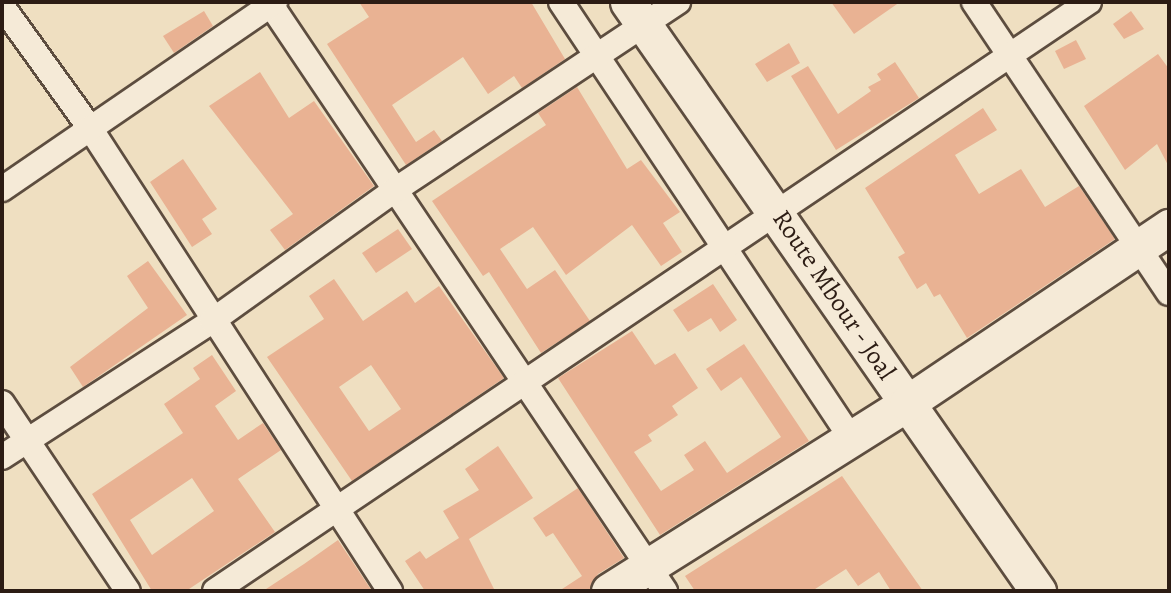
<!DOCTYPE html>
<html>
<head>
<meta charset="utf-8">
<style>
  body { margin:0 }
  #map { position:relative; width:1171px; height:593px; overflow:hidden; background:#efdfc1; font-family:Alegreya,serif }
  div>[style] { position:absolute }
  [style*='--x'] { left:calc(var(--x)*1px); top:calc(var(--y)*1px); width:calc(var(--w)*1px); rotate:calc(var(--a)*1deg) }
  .building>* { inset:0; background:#e9b293 }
  .roads { filter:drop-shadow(2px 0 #5d4d3f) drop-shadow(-2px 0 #5d4d3f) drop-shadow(0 2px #5d4d3f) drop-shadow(0 -2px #5d4d3f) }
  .street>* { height:24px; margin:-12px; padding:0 12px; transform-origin:12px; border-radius:12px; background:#f5ead7 }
  .secondary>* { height:35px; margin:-17.5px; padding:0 17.5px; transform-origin:17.5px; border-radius:17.5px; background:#f5ead7 }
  span { translate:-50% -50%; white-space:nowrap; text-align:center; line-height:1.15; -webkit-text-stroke:5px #f5ead7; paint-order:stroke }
  .street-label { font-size:26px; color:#2c1c14 }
  .frame { position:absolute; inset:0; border:4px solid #2c1c14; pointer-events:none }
</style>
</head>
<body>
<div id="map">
  <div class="building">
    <i style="clip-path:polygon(359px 2px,531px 2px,565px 59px,522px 88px,514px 76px,488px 94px,463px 57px,392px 105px,416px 142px,434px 130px,442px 141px,406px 165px,327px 44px,369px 17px)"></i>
    <i style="clip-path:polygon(831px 2px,900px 2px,854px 34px)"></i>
    <i style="clip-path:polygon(204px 11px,213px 26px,174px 53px,163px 36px)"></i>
    <i style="clip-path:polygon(1131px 11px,1144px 29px,1124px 39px,1113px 24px)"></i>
    <i style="clip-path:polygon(1076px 40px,1086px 59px,1064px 69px,1055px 51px)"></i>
    <i style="clip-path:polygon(789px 43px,800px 63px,767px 82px,755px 64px)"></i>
    <i style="clip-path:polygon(1158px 54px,1169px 69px,1169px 167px,1157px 144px,1125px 170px,1084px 106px)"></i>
    <i style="clip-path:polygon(895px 62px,919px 98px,836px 150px,791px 76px,808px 66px,838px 114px,871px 91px,868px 87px,881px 80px,877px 74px)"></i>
    <i style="clip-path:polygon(260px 72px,289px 118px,314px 101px,374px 186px,285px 250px,270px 230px,293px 214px,209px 106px)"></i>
    <i style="clip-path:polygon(577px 87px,627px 169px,641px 160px,680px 212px,663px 223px,682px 252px,661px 266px,632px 225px,566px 275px,533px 227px,500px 249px,527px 289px,555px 270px,590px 321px,541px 353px,489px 272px,483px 276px,432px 201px,546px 125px,538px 113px)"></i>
    <i style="clip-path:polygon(983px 108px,997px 130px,955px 155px,979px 194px,1021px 169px,1045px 207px,1079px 186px,1115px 239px,967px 338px,940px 294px,934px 297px,926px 283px,917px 289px,898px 257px,905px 253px,865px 188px)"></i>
    <i style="clip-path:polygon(183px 159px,217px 209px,202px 219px,212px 234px,192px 247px,150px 182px)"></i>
    <i style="clip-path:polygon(398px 229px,412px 249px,376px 273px,362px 253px)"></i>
    <i style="clip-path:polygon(148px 261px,187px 315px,83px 387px,70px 367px,148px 308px,127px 276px)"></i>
    <i style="clip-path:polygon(evenodd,334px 279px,363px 321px,407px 291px,415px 303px,439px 286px,504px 378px,352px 481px,267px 357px,324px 319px,309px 296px,334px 279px,371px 365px,401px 409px,369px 431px,339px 387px,371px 365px)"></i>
    <i style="clip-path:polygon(713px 284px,737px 320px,720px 332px,711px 318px,688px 332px,673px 310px)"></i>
    <i style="clip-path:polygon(632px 331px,655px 365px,675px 353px,698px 388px,672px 406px,678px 415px,648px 435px,652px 441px,634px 452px,661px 491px,694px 470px,684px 455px,705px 441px,727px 473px,781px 437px,741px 377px,721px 391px,706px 369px,744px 344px,809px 441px,660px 535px,558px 378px)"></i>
    <i style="clip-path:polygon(evenodd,212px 355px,236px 391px,215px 406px,238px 440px,263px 423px,281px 450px,238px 479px,275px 532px,186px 591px,152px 591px,92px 494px,183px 433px,164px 404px,200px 379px,193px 368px,212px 355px,192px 478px,214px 511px,152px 555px,130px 520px,192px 478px)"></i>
    <i style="clip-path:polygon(498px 446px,533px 498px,469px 539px,495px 591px,425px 591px,405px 561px,420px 551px,426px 559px,459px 538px,443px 511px,479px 490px,465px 469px)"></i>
    <i style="clip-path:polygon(842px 476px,923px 591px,891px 591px,879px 572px,858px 586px,846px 569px,812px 591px,695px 591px,685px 576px)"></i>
    <i style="clip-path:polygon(578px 488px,624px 558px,598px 574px,589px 591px,559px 591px,582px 576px,553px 533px,546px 537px,533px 518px)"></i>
    <i style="clip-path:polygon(338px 540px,372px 591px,263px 591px,304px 564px)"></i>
  </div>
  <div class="roads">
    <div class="street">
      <i style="--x:269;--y:2;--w:710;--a:56.09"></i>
      <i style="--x:561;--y:2;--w:524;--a:56.37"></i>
      <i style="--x:974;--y:2;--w:350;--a:56.2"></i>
      <i style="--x:2;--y:6;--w:150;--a:54.2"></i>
      <i style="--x:90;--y:128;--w:552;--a:57.06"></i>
      <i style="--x:2;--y:189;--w:331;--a:-34.4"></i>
      <i style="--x:2;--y:403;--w:226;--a:56.2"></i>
      <i style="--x:2;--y:457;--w:250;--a:-32.9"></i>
      <i style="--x:212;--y:321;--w:225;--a:-35.6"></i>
      <i style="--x:395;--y:190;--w:340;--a:-33.6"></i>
      <i style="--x:215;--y:591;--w:1054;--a:-33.98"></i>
    </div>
    <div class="secondary">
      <i style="--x:628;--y:2;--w:718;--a:55.16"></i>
      <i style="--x:609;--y:591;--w:352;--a:-32.2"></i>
      <i style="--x:907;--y:403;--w:316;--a:-33.9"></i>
    </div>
  </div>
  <div class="street-label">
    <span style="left:834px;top:295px;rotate:56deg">Route Mbour - Joal</span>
  </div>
  <div class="frame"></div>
</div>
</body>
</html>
